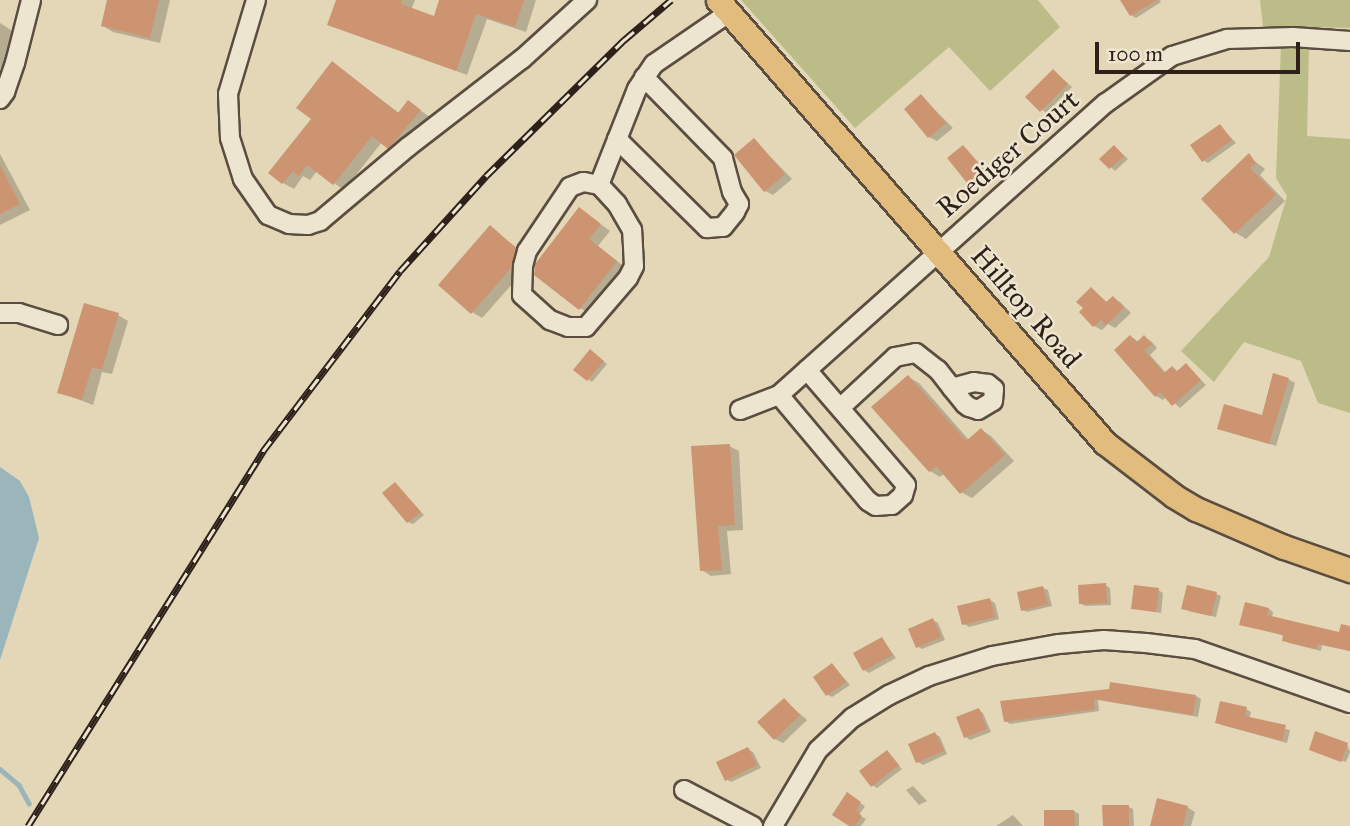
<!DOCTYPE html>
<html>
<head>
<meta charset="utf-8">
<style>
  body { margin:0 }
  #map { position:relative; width:1350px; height:826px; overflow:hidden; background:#e3d7b7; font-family:"IM FELL Great Primer",serif }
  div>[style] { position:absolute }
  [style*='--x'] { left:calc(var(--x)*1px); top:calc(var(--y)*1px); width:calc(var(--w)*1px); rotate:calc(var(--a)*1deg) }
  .green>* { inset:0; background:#bcbc89 }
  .water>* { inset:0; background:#9bb6ba }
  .shadow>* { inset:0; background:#0003 }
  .stream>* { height:4.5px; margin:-2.25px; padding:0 2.25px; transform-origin:2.25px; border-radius:2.25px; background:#9bb6ba }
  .building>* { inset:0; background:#cd9471 }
  .roads { filter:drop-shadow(2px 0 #5b4e41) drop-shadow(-2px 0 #5b4e41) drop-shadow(0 2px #5b4e41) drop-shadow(0 -2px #5b4e41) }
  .minor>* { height:18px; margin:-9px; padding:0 9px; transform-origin:9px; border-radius:9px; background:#ede5d0 }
  .major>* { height:23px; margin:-11.5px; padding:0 11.5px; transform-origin:11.5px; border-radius:11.5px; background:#e2bc7c }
  .rail>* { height:7px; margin-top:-3.5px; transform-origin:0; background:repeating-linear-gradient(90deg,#ede5d0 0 13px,#2e211a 0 26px); box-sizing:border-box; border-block:2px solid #2e211a }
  span { translate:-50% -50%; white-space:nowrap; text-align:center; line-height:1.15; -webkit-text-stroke:5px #ede5d0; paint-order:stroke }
  .street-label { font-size:28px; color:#2e211a }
  .scale { position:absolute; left:1095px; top:42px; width:205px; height:32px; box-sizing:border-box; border:4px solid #2e211a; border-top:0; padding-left:9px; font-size:21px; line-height:24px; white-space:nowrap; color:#2e211a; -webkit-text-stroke:5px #ede5d0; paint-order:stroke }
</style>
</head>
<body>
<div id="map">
  <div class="green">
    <i style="clip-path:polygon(741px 0,1038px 0,1060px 27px,990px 91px,949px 47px,855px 128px)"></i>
    <i style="clip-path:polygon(1260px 0,1350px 0,1350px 28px,1263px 26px)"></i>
    <i style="clip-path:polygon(1281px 45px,1309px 46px,1307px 136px,1350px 139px,1350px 413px,1318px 403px,1301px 361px,1244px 342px,1214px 382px,1181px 351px,1269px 257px,1287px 196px,1276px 178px)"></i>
  </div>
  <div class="water">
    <i style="clip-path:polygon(0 467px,20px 481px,29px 497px,39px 538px,0 660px)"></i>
  </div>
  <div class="shadow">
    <i style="clip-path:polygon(109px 0,170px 0,160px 43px,113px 32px,103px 26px)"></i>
    <i style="clip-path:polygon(338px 0,415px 0,411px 10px,435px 18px,441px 0,536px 0,526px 32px,487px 19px,467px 75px,329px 24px)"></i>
    <i style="clip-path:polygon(1125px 0,1160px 0,1161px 2px,1136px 18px,1131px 15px)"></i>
    <i style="clip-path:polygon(0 23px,20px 36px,0 69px)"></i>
    <i style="clip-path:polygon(333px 63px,399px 113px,408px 102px,430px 117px,399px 154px,382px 142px,344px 190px,317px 171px,310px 180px,303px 176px,294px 189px,283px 183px,313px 119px)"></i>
    <i style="clip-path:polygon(1053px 71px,1072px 87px,1046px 113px,1028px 97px)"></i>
    <i style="clip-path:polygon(921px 96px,953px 128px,937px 141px,929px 137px)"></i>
    <i style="clip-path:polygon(1220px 126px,1236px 143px,1208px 163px,1203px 160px)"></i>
    <i style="clip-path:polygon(754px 140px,792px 179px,773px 195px,765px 191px)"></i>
    <i style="clip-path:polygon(963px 147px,987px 172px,973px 184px,968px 181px)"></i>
    <i style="clip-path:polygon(1115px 147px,1128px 159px,1115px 171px,1102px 159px)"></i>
    <i style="clip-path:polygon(0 154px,30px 210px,0 225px)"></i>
    <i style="clip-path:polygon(1248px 156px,1265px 169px,1260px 175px,1285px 201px,1246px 239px,1236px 233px,1203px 199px)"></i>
    <i style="clip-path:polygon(580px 209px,610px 231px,598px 246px,626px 268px,590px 314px,580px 308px)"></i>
    <i style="clip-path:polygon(490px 227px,526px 255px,522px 273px,482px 318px,472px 312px)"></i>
    <i style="clip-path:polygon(1092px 289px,1108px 303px,1113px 298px,1120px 302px,1131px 313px,1115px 328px,1108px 324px,1102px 330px,1094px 326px)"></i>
    <i style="clip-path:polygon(118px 315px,128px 321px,112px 374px,102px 372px,93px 405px,59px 392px)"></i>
    <i style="clip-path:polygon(1131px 337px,1139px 342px,1144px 337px,1151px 341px,1157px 348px,1150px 355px,1166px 373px,1172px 368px,1179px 372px,1186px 365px,1206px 385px,1180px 408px,1166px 396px,1163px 400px,1156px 396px)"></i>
    <i style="clip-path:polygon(595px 354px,607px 364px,592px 382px,588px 379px)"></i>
    <i style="clip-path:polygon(908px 377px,919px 383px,969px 440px,981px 430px,991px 436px,1014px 461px,972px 498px,961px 492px,945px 473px,940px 477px,930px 471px)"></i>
    <i style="clip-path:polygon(1288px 379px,1295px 383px,1276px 446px,1219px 428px,1263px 417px)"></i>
    <i style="clip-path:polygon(729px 446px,739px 451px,743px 530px,727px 531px,731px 574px,711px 576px,702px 570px)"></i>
    <i style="clip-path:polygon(395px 484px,424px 515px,413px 524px,408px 522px)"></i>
    <i style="clip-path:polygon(1105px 585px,1110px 588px,1111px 605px,1085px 606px,1080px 603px)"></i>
    <i style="clip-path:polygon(1043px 588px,1048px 590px,1052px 606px,1027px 612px,1023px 610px)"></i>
    <i style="clip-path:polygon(1158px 590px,1163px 593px,1161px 613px,1133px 608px)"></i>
    <i style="clip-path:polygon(1216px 594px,1221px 596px,1216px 617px,1188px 611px)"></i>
    <i style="clip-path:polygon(990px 600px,995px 603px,999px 619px,969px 627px,964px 624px)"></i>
    <i style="clip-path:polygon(1269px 609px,1273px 612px,1272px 618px,1340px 634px,1350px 628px,1350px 651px,1322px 645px,1321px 651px,1289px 643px,1284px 640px,1285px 636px,1241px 624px)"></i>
    <i style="clip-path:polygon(933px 620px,938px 623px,945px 640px,922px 649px,917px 646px)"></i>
    <i style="clip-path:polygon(882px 639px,896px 658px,869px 673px,864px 670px)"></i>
    <i style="clip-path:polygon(833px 665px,850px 685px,832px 697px,828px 695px)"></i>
    <i style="clip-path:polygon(1111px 684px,1196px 696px,1201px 699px,1198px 717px,1098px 700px,1099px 711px,1010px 724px,1006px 721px,1110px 691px)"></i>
    <i style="clip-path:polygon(784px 700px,807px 720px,783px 743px,775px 739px)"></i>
    <i style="clip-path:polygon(1246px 709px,1251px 712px,1249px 719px,1290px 730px,1287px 743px,1222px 725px)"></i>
    <i style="clip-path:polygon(979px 710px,983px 713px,991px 732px,970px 740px,966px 737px)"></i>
    <i style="clip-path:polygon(935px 734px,940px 737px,947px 754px,923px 765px,918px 762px)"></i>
    <i style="clip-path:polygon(1347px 744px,1350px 752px,1346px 762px,1315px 752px)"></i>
    <i style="clip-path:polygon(748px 749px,753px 752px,761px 768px,731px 782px,726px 779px)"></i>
    <i style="clip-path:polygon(887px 752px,902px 769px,877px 788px,872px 785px)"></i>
    <i style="clip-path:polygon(913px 786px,927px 801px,919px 805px,906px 790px)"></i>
    <i style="clip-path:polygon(847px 795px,865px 806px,859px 815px,866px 819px,861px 826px,852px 826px)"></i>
    <i style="clip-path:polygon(1129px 807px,1133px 809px,1134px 826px,1104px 826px)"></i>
    <i style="clip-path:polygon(1187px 807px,1195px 812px,1191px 826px,1152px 826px)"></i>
    <i style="clip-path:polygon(1074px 811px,1079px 814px,1079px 826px,1046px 826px)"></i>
    <i style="clip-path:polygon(1013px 815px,1023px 826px,996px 826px)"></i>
  </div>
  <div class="stream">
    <i style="--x:0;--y:769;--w:25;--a:40"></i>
    <i style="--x:19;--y:785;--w:21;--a:61"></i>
  </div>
  <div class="building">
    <i style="clip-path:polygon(107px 0,159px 0,150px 38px,101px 26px)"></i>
    <i style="clip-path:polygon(336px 0,402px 0,401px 4px,434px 16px,439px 0,524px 0,515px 27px,476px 14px,456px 71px,327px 25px)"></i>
    <i style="clip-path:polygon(1120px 0,1157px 0,1130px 16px)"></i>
    <i style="clip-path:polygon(332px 61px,398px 113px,408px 100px,421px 110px,388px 149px,372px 136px,333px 185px,307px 165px,299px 176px,293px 171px,282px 184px,268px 173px,311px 119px,296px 108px)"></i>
    <i style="clip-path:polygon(1053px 69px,1068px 84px,1040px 112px,1025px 97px)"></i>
    <i style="clip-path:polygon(921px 94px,946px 123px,928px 138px,904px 109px)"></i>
    <i style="clip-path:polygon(1220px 124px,1232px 140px,1202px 162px,1190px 145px)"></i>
    <i style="clip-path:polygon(754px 138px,785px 174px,764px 192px,734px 155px)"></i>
    <i style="clip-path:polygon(963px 145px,984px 169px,967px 183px,947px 158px)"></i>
    <i style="clip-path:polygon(1114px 145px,1124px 156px,1109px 169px,1099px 159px)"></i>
    <i style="clip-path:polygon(1249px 153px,1256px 163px,1250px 168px,1276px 195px,1234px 234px,1201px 199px)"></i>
    <i style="clip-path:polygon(0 165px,20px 204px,0 214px)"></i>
    <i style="clip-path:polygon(579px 207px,601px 224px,589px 239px,617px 261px,579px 310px,534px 275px,535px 264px)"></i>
    <i style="clip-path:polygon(490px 225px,516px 248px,512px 267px,471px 314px,438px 285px)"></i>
    <i style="clip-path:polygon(1091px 287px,1106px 302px,1113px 296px,1124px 308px,1106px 325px,1101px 320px,1093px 327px,1079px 312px,1083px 308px,1076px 302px)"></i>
    <i style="clip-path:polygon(84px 303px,119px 313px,102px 370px,92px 367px,82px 400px,57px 393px)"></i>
    <i style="clip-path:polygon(1130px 335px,1137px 342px,1144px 335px,1152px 344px,1144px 350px,1164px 373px,1172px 366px,1177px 371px,1186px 363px,1201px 380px,1172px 406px,1160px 392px,1155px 397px,1114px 350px)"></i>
    <i style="clip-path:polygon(590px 349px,604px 361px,587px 381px,573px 370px)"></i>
    <i style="clip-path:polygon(1273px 373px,1289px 378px,1269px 444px,1217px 429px,1224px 404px,1262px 415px)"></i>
    <i style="clip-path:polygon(908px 375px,966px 441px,981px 428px,1005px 455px,960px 494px,936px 466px,929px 472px,871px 407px)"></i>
    <i style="clip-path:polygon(730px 444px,735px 525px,718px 526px,722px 570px,700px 571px,691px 446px)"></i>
    <i style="clip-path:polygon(395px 482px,421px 512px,407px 523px,382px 493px)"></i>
    <i style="clip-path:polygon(1106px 583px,1107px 603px,1079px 604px,1078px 585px)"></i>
    <i style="clip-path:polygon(1134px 585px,1159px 588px,1156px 612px,1131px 609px)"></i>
    <i style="clip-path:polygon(1187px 585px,1217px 592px,1211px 616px,1181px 609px)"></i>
    <i style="clip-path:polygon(1043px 586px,1048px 604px,1021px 611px,1017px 592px)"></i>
    <i style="clip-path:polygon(990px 598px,995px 617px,962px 625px,957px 606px)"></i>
    <i style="clip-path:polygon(1245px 602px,1269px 608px,1267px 615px,1339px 632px,1341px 624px,1350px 626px,1350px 651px,1318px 644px,1316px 649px,1282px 641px,1283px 635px,1239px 625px)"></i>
    <i style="clip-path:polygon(933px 618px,941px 637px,916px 648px,908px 629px)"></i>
    <i style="clip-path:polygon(882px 637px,893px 655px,863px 671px,853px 653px)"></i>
    <i style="clip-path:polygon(832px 663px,846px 682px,826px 696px,813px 677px)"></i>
    <i style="clip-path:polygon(1110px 682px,1196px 695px,1193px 715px,1094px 699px,1095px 709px,1004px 722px,1000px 701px,1109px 689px)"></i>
    <i style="clip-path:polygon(784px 698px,800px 715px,774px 740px,757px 722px)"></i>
    <i style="clip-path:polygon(1220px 701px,1247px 707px,1245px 716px,1286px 725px,1282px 741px,1215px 723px)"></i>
    <i style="clip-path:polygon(979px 708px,987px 729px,964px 738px,956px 717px)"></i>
    <i style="clip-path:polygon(1315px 731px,1348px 743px,1341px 762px,1309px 750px)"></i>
    <i style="clip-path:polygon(935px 732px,944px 751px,916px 763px,908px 744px)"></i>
    <i style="clip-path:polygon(748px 747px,757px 765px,725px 781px,716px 762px)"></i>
    <i style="clip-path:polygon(887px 750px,899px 765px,871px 787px,859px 771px)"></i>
    <i style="clip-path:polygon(847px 792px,861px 802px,856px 811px,862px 816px,855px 826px,849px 826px,832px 815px)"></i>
    <i style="clip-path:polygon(1157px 798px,1188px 806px,1183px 826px,1150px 826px)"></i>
    <i style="clip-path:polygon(1102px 805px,1129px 805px,1129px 826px,1103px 826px)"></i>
    <i style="clip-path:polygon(1044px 810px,1074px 810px,1075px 826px,1044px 826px)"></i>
  </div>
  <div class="roads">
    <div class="minor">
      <i style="--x:256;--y:0;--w:98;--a:106.6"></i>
      <i style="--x:228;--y:94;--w:44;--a:87.4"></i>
      <i style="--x:230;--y:138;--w:43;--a:72.4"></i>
      <i style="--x:243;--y:179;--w:44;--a:55.2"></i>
      <i style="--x:268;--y:215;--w:23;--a:23"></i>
      <i style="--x:289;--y:224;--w:19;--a:3"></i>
      <i style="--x:308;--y:225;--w:13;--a:-18"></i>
      <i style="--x:320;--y:221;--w:115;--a:-40.1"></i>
      <i style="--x:408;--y:147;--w:144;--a:-37.7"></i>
      <i style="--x:522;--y:59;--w:88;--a:-42.2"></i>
      <i style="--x:0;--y:99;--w:9;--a:-54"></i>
      <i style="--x:5;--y:92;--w:31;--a:-71"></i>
      <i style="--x:15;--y:63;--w:65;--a:-75.7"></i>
      <i style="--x:617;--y:139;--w:127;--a:44.7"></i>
      <i style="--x:707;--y:228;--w:16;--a:-4"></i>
      <i style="--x:723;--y:227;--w:19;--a:-51"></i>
      <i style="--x:735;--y:212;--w:9;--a:-63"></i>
      <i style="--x:739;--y:204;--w:14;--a:-120"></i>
      <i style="--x:732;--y:192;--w:35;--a:-105"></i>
      <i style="--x:723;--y:158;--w:113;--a:-134.3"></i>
      <i style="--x:599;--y:185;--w:16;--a:-169"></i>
      <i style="--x:583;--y:182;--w:14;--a:159"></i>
      <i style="--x:570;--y:187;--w:77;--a:123.9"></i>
      <i style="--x:527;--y:251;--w:16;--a:105"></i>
      <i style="--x:523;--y:266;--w:29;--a:92"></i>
      <i style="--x:522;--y:295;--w:38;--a:42"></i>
      <i style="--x:550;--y:320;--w:19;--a:21"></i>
      <i style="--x:568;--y:327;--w:18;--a:0"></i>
      <i style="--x:586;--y:327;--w:65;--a:-49.4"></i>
      <i style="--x:628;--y:278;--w:13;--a:-63"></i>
      <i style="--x:634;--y:266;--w:36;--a:-93"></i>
      <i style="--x:632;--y:230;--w:30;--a:-120"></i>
      <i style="--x:617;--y:204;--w:26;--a:-133"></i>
      <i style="--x:599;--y:185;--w:103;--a:-68.4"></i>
      <i style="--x:637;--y:89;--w:30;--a:-56"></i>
      <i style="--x:654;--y:64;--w:92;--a:-34.4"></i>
      <i style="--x:0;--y:313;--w:19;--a:0"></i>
      <i style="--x:19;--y:313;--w:41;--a:17.1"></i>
      <i style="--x:779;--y:395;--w:138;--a:50"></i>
      <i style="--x:868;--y:501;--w:9;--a:32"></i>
      <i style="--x:876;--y:506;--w:16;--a:-4"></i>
      <i style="--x:892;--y:505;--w:15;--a:-42"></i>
      <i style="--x:903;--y:495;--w:10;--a:-73"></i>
      <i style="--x:906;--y:485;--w:152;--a:-130.7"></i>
      <i style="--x:840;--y:408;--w:75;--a:-42.8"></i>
      <i style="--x:895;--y:357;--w:21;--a:-11"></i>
      <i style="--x:916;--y:353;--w:28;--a:38"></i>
      <i style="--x:938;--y:370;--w:23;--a:52"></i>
      <i style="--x:952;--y:388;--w:21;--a:51"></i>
      <i style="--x:965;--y:404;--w:5;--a:37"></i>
      <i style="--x:969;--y:407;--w:9;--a:18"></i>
      <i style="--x:978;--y:410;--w:17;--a:-31"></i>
      <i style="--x:993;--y:401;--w:12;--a:-85"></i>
      <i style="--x:994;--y:389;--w:8;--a:-140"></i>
      <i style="--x:988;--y:384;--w:14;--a:-172"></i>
      <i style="--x:974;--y:382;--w:23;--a:165"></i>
      <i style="--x:740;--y:410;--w:42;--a:-21"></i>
      <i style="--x:779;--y:395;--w:438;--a:-41.8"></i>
      <i style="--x:1106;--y:103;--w:81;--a:-35.5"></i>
      <i style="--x:1172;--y:56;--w:58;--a:-17.2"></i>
      <i style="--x:1227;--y:39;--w:66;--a:-1.7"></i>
      <i style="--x:1293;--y:37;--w:57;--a:4"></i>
      <i style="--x:684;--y:790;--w:78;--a:27.6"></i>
      <i style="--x:773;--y:826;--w:88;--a:-59.4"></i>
      <i style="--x:818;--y:750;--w:47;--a:-43.3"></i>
      <i style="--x:852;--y:718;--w:44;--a:-31.9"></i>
      <i style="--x:889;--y:695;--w:44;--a:-25.4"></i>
      <i style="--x:929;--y:676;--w:66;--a:-17.6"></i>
      <i style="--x:992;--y:656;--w:68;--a:-10.2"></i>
      <i style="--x:1059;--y:644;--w:45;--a:-5.1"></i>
      <i style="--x:1104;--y:640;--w:42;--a:4.1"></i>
      <i style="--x:1146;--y:643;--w:49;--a:7"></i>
      <i style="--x:1195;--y:649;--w:164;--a:19.2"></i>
    </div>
    <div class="major">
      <i style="--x:718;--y:0;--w:588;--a:48.86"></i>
      <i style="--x:1105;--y:443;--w:87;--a:37.5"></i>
      <i style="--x:1174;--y:496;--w:26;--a:31"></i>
      <i style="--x:1196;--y:509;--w:96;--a:23.4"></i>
      <i style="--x:1284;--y:547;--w:70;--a:19.2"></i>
    </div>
  </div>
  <div class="rail">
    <i style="--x:28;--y:826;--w:443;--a:-57.9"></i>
    <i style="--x:263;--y:451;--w:226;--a:-52.7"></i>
    <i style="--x:400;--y:271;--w:128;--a:-47.8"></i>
    <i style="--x:486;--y:176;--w:194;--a:-44.6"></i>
    <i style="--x:624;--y:40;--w:62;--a:-40.4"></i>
  </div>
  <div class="street-label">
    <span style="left:1008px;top:154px;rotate:-41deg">Roediger Court</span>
    <span style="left:1026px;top:307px;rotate:49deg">Hilltop Road</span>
  </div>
  <div class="scale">100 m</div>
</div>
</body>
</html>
